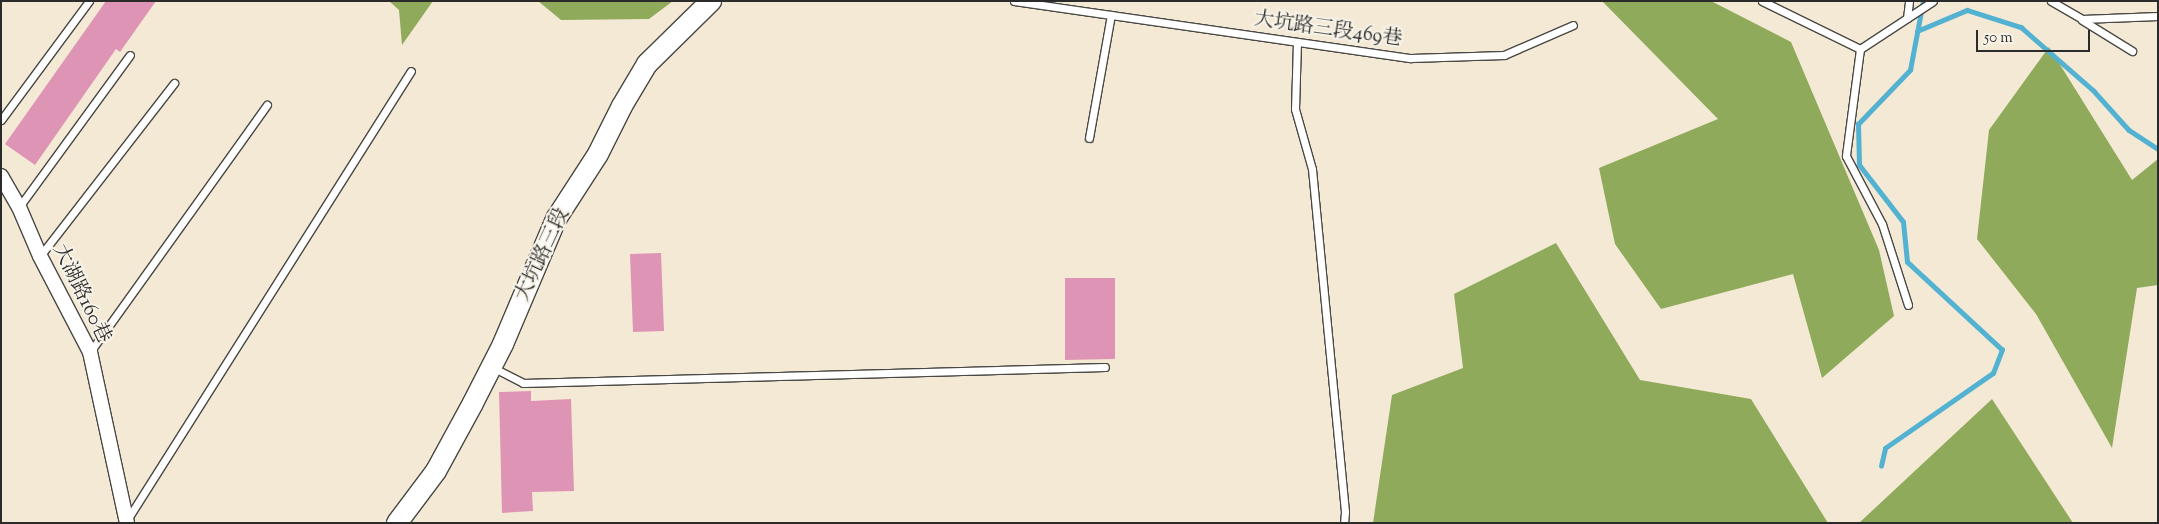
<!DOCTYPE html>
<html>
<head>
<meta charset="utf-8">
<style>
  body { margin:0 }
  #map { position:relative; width:2159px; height:524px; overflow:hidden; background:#f4e9d5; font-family:"Sorts Mill Goudy","Noto Serif TC",serif }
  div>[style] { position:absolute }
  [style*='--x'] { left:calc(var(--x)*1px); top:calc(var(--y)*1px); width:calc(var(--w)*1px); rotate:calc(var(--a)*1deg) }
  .forest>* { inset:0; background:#90aa5c }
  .stream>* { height:4.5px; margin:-2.25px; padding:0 2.25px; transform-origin:2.25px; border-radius:2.25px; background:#53b2d1 }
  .building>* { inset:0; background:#de95b5 }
  .roads { filter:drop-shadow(1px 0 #494844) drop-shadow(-1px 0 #494844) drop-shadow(0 1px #494844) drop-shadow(0 -1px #494844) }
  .lane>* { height:7px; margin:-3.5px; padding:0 3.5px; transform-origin:3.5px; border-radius:3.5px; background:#fff }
  .street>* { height:14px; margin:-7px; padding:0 7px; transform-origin:7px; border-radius:7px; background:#fff }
  .secondary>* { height:20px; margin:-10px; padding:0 10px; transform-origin:10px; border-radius:10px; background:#fff }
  span { translate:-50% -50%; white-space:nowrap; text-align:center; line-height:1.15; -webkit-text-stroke:4px #f7f3e8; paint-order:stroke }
  .street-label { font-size:20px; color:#2b2b2b }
  .frame { position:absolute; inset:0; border:2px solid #2b2b2b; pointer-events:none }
  .scale { position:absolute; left:1976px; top:30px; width:114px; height:22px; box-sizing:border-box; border:2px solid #2b2b2b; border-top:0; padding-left:6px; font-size:15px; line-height:18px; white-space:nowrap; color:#2b2b2b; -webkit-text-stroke:4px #f7f3e8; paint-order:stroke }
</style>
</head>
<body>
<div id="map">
  <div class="forest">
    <i style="clip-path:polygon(389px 1px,433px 1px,402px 45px,399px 10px)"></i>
    <i style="clip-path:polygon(538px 1px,673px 1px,649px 19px,561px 20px)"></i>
    <i style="clip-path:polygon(1602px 1px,1711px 1px,1791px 42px,1879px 250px,1894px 316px,1822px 378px,1793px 274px,1661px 309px,1615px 244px,1599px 168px,1718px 119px)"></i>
    <i style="clip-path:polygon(2049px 47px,2132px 180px,2158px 159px,2158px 285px,2137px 288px,2112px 448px,2036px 314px,1977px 239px,1989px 130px)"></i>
    <i style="clip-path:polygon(1556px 243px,1640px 380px,1751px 399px,1828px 523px,1373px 523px,1392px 395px,1463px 368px,1454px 294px)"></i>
    <i style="clip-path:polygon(1992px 399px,2073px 523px,1859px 523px)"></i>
  </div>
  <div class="stream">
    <i style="--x:1917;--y:31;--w:54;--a:-22.8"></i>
    <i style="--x:1967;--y:10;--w:57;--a:17.5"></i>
    <i style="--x:2021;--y:27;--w:97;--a:41.2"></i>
    <i style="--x:2094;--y:91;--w:52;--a:48.1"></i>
    <i style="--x:2129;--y:130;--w:35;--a:33"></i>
    <i style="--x:1881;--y:466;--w:18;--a:-77"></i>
    <i style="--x:1885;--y:448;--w:131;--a:-34.8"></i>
    <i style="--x:1993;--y:373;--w:25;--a:-69"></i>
    <i style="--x:2002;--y:350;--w:129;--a:-137.2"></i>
    <i style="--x:1907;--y:262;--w:40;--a:-95.7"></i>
    <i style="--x:1903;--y:222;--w:72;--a:-127.7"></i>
    <i style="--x:1859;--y:165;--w:41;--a:-91.4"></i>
    <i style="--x:1858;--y:124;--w:75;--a:-46.1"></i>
    <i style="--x:1910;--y:70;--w:70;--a:-79.3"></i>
  </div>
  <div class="building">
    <i style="clip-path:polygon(106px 1px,156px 1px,120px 52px,116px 49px,35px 165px,5px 144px)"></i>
    <i style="clip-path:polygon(661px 253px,664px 331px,633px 332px,630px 254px)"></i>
    <i style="clip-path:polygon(1065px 278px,1115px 278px,1115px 359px,1065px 360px)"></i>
    <i style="clip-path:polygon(531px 391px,531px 401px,571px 399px,574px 491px,532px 492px,533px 511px,502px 513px,499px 392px)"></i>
  </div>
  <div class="roads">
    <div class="lane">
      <i style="--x:1014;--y:1;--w:401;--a:8.2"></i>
      <i style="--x:1411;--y:58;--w:93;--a:-1.8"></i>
      <i style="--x:1504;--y:55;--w:75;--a:-23.5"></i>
      <i style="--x:1762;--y:1;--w:109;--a:26.1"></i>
      <i style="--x:1860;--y:49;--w:87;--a:-33.3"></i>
      <i style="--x:2051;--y:1;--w:36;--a:30"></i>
      <i style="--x:2082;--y:19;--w:76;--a:-2.3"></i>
      <i style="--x:1907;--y:18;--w:17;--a:-83"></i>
      <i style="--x:2082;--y:20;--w:59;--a:31.8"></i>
      <i style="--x:1297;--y:42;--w:67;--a:91.7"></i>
      <i style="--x:1295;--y:109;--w:62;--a:74.2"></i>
      <i style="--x:1312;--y:169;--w:345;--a:84.5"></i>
      <i style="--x:1345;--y:512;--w:11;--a:95"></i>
      <i style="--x:1860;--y:49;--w:108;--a:97.5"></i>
      <i style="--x:1846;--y:156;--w:77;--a:62.1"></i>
      <i style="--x:1882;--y:224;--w:85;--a:72.2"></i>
      <i style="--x:1;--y:120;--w:148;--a:-53.5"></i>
      <i style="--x:1089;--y:138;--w:125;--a:-79.9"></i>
      <i style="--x:19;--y:207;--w:188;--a:-53.9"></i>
      <i style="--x:40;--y:256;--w:219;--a:-52.2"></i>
      <i style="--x:90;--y:352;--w:304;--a:-54.4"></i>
      <i style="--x:492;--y:367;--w:35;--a:27"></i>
      <i style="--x:523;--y:383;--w:582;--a:-1.57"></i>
      <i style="--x:127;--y:520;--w:531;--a:-57.69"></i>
    </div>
    <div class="street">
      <i style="--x:1;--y:176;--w:36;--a:60"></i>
      <i style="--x:19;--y:207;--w:53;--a:66.8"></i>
      <i style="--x:40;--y:256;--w:108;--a:62.5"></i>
      <i style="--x:90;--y:352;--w:175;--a:77.8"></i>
    </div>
    <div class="secondary">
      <i style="--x:397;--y:523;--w:65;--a:-53.1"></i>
      <i style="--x:436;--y:471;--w:77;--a:-61.4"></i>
      <i style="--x:473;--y:403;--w:66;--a:-63"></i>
      <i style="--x:503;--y:344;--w:136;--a:-67"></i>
      <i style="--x:556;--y:219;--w:77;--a:-57.1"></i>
      <i style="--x:598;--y:154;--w:54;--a:-63.4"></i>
      <i style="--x:622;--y:106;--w:49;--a:-59.2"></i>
      <i style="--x:647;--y:64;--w:90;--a:-44.5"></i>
    </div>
  </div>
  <div class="street-label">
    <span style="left:1328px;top:30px;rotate:8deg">大坑路三段469巷</span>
    <span style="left:543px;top:255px;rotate:-65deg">大坑路三段</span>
    <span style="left:81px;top:294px;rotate:64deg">大湖路160巷</span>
  </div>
  <div class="frame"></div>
  <div class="scale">50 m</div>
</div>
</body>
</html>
